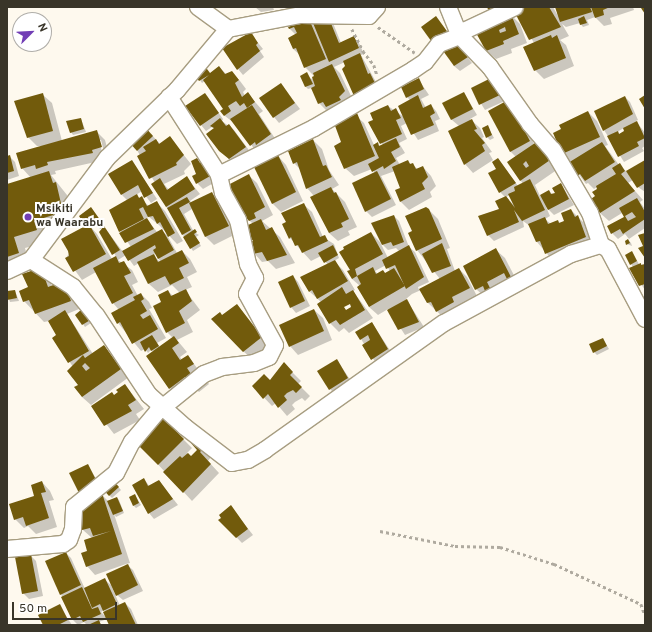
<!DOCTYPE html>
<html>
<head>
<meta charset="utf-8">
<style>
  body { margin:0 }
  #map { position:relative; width:652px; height:632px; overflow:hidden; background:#fef9ee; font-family:Overpass,sans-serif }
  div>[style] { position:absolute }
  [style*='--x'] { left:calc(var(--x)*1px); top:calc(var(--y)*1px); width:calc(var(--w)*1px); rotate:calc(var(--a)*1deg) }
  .shadow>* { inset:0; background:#0003 }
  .building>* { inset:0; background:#725b0c }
  .path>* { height:2.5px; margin-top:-1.25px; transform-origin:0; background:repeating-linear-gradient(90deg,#afaa9f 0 3px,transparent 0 6px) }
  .roads { filter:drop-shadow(1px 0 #a79d81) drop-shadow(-1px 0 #a79d81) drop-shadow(0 1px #a79d81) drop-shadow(0 -1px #a79d81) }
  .street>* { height:16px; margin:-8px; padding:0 8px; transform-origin:8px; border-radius:8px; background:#fff }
  .dots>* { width:11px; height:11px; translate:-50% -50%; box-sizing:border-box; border:2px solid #fff; border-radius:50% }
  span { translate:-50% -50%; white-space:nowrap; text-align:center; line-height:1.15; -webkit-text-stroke:4px #fff; paint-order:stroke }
  .poi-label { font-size:12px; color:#393529; font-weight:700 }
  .left { translate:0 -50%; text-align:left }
  .frame { position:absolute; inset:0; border:8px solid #393529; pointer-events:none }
  .north { position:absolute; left:12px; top:12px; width:40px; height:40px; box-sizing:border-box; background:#fff; border:1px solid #b0aea9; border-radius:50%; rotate:66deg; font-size:11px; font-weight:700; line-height:16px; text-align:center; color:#393529 }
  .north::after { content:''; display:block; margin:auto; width:14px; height:18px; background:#723eb5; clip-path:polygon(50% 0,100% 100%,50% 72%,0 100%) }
  .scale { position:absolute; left:12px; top:602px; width:105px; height:18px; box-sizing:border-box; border:2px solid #393529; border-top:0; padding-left:5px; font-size:12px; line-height:14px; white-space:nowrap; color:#393529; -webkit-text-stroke:3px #fff; paint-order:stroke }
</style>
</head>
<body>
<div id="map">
  <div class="shadow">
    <i style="clip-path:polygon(255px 7px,276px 7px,273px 7px,274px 10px,261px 12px)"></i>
    <i style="clip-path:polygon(288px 7px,320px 7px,320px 9px,293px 13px)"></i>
    <i style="clip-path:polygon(488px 7px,511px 15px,520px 24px,527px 43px,511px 49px,512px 53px,496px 59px,487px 51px,477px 31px,497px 20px)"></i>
    <i style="clip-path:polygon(514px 7px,553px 7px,558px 16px,556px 7px,633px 7px,634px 10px,610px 18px,612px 24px,604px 26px,595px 17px,587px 20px,589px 25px,583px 27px,580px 23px,566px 27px,562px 24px,569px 36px,560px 40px,566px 45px,574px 66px,544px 79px,535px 70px,534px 43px)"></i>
    <i style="clip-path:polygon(327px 18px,333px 23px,341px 43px,353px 37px,359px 43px,364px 54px,361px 55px,381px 91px,347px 67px,345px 62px,334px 67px,340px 73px,353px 100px,328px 112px,319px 103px,312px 88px,308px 89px,306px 87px,301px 77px,307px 74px,311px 79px,315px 77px,305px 67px,300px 55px,293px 49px,296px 35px,289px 28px,309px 20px,313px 24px)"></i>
    <i style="clip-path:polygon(436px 18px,472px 63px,460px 71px,454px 66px)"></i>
    <i style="clip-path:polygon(251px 34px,263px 49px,260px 51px,264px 57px,243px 75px,238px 69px)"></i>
    <i style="clip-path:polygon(219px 67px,227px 75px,232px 72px,240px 81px,246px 89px,243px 92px,245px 96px,248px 94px,263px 111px,259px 114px,276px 140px,256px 151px,234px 123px,225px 116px,221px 111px,224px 109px,205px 81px,202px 83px,195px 73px,211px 75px)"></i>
    <i style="clip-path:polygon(493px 78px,507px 100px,485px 110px,472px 89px)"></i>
    <i style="clip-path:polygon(419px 80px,429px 95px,421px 99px,426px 108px,431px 105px,436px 111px,440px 119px,435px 121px,439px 131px,418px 140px,407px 123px,401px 126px,407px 139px,399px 143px,405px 153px,396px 158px,400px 165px,408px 162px,418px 169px,423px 167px,431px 176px,436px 186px,430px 192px,432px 197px,409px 210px,401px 202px,401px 188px,395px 171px,381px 176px,396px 205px,372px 217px,366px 211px,375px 173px,372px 169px,354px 176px,345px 168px,343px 143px,355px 115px,364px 123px,374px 145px,383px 146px,374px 121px,388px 106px,404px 117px,410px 100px,407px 97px)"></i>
    <i style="clip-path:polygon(281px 84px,300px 109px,279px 123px,274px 117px)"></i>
    <i style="clip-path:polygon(464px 93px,477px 115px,470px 119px,480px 128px,484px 137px,482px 138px,492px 152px,489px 153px,493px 160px,473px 173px,465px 164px,459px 126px,452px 120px,444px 103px)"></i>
    <i style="clip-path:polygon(205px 94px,223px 119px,222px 121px,234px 130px,251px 153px,230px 161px,208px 134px,215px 129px,212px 127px,206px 131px,201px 125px)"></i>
    <i style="clip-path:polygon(evenodd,43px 95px,52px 103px,62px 141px,97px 132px,105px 140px,109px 155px,100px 161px,55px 171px,56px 174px,51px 175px,67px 195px,73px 224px,45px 232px,48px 242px,25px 248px,29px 264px,7px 271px,7px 185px,31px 178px,22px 168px,44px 146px,37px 146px,28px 137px,43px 95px,99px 140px,101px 140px,104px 152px,102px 152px,99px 140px)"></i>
    <i style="clip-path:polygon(evenodd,625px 97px,630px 102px,638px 120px,636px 121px,645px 133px,645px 146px,642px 148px,644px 151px,624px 162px,604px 130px,625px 97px,624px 128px,626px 132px,620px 135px,617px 132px,624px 128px)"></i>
    <i style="clip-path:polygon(evenodd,516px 110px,534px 144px,561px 167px,535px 185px,540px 196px,549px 191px,553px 195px,556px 193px,561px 184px,574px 205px,554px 215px,546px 207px,550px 216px,545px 219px,551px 224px,558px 221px,560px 223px,565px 221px,571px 210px,586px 225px,594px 245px,554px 262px,537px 242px,530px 226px,523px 221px,524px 227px,494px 241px,488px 235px,506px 198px,500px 192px,498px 159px,518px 186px,523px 184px,521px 181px,516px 157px,510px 151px,516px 110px,510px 195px,515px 206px,506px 197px,510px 195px)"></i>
    <i style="clip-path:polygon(588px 112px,597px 121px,608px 145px,605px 146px,619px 165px,627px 172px,645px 161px,645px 192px,638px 187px,633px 180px,628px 183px,643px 200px,640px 202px,645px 209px,645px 228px,629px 239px,625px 234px,618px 239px,612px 233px,625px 217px,622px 213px,609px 221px,600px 213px,592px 199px,596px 197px,597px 187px,594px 189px,588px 183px,586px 184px,563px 153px,562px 129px)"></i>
    <i style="clip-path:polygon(81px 119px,86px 132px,73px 135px,71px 132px)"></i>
    <i style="clip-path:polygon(488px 127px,494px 138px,490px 140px,487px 137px)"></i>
    <i style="clip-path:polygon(151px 134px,160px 144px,170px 138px,191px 164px,184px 171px,185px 174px,164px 184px,169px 190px,187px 178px,200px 194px,190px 201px,192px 203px,212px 193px,220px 202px,236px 234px,214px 245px,206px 237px,192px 209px,184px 214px,194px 232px,199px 235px,196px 237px,201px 246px,193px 251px,191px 248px,153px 185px,155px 183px,137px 150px)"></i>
    <i style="clip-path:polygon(313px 140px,322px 149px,329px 170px,339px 185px,332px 189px,345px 202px,357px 227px,348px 231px,350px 235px,338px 241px,329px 233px,314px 196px,307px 188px,301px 170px,294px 163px)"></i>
    <i style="clip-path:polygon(9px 156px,15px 162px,19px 176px,7px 180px,7px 157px)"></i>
    <i style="clip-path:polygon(278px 156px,286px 165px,303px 201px,281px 212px,272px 203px)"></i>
    <i style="clip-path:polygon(197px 159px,217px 181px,203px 189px,197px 183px)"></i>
    <i style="clip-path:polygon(evenodd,132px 162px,157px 199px,151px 203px,142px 191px,136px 195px,149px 206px,156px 202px,165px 211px,183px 241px,177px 244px,159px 225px,149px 217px,146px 218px,157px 232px,161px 230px,167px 235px,177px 253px,182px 251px,190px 259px,197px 272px,187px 277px,192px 287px,185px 290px,200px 310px,187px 320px,193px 332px,177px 340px,187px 352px,180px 357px,182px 360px,188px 356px,209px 384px,199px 392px,193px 386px,178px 397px,170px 388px,154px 352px,151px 350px,148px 353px,145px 349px,141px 351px,118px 323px,119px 310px,113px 303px,96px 272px,82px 280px,66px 258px,88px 226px,82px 214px,91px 208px,104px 227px,100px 229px,95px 221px,89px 225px,97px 234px,112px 259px,116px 257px,104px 227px,123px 252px,131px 247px,120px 231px,128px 201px,122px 195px,132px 162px,156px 253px,160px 261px,159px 261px,153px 255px,156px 253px,132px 162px,126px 255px,134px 266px,139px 263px,149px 284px,158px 292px,172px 285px,180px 293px,173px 296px,168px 291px,162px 303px,167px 332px,173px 338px,160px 348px,157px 343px,166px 338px,149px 309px,152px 308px,149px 302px,141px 294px,138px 296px,132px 285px,138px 282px,132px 270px,118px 260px,126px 255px)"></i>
    <i style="clip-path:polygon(248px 175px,257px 183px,273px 215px,262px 221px,280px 237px,295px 263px,276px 269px,268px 261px,262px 262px,254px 253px,253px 224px,245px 216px)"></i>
    <i style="clip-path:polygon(evenodd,303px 204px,312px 212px,323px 237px,334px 244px,339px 258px,334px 261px,343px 270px,355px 290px,353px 291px,373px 318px,349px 333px,344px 328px,339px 332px,330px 323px,321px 302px,310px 292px,328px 265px,321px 256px,311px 261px,290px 238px,284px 224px,303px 204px,350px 303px,352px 307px,345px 311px,343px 307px,350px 303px)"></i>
    <i style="clip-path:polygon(evenodd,429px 210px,438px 219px,450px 248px,447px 249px,455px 271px,459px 269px,467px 277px,477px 296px,445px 319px,428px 303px,421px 290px,412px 294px,406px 299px,424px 327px,405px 335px,388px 309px,378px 315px,369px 307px,360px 286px,352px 279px,351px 270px,371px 233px,380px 242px,388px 258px,400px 252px,396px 248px,388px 250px,383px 245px,394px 216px,399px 221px,409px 247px,415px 252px,429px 282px,418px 287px,419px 290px,440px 279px,417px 250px,413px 232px,429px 210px,386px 265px,390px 271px,386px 274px,383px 271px,378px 274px,375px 271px,386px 265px)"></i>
    <i style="clip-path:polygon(628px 240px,631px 243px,632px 246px,627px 244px)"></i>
    <i style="clip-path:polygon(496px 250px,505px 258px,519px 285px,485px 297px,476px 289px)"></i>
    <i style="clip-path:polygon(632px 252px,639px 264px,645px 265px,645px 290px,630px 268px,633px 267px,631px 264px)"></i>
    <i style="clip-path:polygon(24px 275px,49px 276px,52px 287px,72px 291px,79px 309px,67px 314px,93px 354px,104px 346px,129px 377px,91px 405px,82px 397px,73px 367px,54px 338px,58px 336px,49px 321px,44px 322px,24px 301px,29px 288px)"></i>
    <i style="clip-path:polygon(293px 276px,298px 282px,310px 306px,296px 313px,291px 307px)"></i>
    <i style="clip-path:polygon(15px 291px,19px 301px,10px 302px,7px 292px)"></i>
    <i style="clip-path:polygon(237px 305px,270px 346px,252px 359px,243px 351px,222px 316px)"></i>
    <i style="clip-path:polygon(314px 310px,323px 318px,332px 340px,298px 355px,290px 346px)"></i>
    <i style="clip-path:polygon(88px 312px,94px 321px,85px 327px,83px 324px)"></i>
    <i style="clip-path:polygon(372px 323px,393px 355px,377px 365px,361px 339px)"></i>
    <i style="clip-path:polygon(603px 339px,609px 349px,597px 355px,594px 352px)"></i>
    <i style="clip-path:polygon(337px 360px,353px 384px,336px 395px,330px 389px)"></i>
    <i style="clip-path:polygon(284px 364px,301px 381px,298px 384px,310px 396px,305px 401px,302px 398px,295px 402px,292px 405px,295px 409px,287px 416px,276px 403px,272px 406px,253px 386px,270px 382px)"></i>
    <i style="clip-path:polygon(125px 385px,144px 409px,136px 414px,140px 420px,114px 434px,93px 407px,114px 396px)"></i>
    <i style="clip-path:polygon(165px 410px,178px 423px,173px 429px,192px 448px,187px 453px,191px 458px,199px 450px,194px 440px,211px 457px,208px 461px,219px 473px,192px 501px,139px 444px)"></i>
    <i style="clip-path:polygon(88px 465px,102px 489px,112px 480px,121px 490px,112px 498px,103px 489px,85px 498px)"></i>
    <i style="clip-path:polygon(144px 479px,150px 487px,159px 481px,178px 505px,154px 519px,149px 513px)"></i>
    <i style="clip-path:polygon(42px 482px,50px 491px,54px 500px,49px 501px,57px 527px,36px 534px,28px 526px,24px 528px,15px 519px,35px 496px)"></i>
    <i style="clip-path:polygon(101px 494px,108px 501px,117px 498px,119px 500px,124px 513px,116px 517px,114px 514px,130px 563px,126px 564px,133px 570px,143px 591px,123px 600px,117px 595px,126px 564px,95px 575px,87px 566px,92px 538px,83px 530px,83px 515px)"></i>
    <i style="clip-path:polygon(135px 495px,141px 505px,136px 508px,133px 505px)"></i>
    <i style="clip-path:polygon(231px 507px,253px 535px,242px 543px,220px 520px)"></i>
    <i style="clip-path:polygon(evenodd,66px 553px,71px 558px,85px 589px,105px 580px,111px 585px,120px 606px,125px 603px,131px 609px,138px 625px,110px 625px,107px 619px,99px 622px,102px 625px,87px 625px,84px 622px,78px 625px,73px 620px,61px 594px,66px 553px,104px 610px,106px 612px,106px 617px,101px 612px,104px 610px)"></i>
    <i style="clip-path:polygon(30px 555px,36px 561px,43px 596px,29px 599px,23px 593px)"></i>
    <i style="clip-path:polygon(59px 605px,72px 625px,44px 625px)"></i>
  </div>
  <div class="building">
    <i style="clip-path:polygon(487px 7px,510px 7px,491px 16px)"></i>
    <i style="clip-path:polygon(523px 7px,549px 7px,561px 27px,529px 40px,514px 11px)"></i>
    <i style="clip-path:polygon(555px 7px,590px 7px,592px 12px,560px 22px)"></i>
    <i style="clip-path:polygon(591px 7px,610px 7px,603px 10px,604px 15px,595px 18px)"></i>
    <i style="clip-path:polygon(642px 7px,645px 7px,645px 14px,641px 8px)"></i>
    <i style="clip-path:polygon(evenodd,511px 14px,519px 34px,503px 41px,504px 44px,486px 51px,475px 31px,511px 14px,505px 27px,506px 31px,500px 33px,499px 30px,505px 27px)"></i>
    <i style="clip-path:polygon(328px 16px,339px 43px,354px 36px,359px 48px,329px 62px,313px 23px)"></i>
    <i style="clip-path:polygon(436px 16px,449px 34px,434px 45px,421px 27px)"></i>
    <i style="clip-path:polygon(584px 16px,587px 23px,580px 25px,578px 19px)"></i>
    <i style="clip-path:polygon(309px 19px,326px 59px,304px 68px,296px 48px,293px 49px,288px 38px,297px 33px,294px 27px,289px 29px,288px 27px)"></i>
    <i style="clip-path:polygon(251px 32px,258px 43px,256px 45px,260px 51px,237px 70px,222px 48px)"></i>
    <i style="clip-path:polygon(551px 35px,552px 38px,557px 35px,566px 58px,534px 71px,523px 47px)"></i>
    <i style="clip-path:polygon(456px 39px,468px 57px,454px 66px,441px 48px)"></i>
    <i style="clip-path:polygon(360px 53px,368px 74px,370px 73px,376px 85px,354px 96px,342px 69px,345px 66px,343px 61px)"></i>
    <i style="clip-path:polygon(332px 64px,345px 91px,339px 97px,341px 100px,326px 107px,323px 102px,318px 104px,311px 88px,315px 86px,312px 77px,314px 76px,313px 73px)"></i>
    <i style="clip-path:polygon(204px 65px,210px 73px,219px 66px,225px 74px,232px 71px,239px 80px,235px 83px,242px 97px,248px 92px,255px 102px,247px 108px,244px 103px,240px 106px,236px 101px,228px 106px,231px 111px,224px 116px,220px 111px,223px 109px,203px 80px,209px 75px,199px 81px,193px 73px)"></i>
    <i style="clip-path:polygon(307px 72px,313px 84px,305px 87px,300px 76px)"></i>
    <i style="clip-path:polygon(493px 77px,502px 94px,479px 105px,471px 88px)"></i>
    <i style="clip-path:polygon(419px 78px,424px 89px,406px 98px,401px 87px)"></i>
    <i style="clip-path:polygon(281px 83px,295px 103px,273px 118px,259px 98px)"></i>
    <i style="clip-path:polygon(464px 92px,473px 109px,451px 120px,442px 103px)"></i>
    <i style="clip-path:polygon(43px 93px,53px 131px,27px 138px,14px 101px)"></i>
    <i style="clip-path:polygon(205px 93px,219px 113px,200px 126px,185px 106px)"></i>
    <i style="clip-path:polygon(418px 95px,423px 108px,431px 104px,435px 113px,430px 116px,434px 125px,411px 135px,398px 106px)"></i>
    <i style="clip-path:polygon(645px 95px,645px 109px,639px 99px)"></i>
    <i style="clip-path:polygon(625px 96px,633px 114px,603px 131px,594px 111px)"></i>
    <i style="clip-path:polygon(508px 100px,530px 141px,510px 152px,488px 111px)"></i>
    <i style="clip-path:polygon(252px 105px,271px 134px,256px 145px,255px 142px,250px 146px,230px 119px)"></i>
    <i style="clip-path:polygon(388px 105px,391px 111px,396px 108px,401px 118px,396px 120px,402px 134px,380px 144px,368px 122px,373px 120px,370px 113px)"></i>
    <i style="clip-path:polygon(588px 111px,600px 137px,562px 154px,553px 133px,561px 129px,559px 125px)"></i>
    <i style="clip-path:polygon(357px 113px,375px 156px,344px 169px,334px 146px,341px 142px,334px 123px)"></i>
    <i style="clip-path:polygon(81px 118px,84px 129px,70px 133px,66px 121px)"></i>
    <i style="clip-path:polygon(220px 118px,226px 126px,229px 124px,246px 147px,229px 159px,219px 151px,206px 134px,214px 128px,210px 126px)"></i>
    <i style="clip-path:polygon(472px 119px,477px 129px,474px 130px,485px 143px,482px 145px,485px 151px,464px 165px,448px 131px)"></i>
    <i style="clip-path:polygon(637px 121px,645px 138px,637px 142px,639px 146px,618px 157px,607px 136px,618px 131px,619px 134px,624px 131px,623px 128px)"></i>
    <i style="clip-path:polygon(488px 125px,492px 135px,486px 138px,482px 128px)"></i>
    <i style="clip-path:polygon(145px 127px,153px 136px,137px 151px,129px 142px)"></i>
    <i style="clip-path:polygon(97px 130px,102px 147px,92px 150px,93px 153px,47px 162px,48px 165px,36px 169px,35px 165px,21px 169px,16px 153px)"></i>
    <i style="clip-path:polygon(170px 136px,184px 155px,176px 163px,177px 165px,149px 179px,137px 156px,146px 151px,143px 147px,156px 139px,159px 144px)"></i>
    <i style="clip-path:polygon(396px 138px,400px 147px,391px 152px,396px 161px,384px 169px,383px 166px,372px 172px,368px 164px,379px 158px,373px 145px,378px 142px,379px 146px)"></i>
    <i style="clip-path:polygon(313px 139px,323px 166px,326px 165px,332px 177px,306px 189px,297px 162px,293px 164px,288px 151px)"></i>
    <i style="clip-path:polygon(evenodd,538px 141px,553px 158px,520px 181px,507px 162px,538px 141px,526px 161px,529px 166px,526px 168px,523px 164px,526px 161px)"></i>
    <i style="clip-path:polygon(602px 142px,615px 162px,585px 181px,580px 174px,577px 176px,568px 163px)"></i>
    <i style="clip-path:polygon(10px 155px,14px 171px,7px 173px,7px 156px)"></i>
    <i style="clip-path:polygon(278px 155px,296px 192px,272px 204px,254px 167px)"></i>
    <i style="clip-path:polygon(197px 158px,200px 163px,203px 161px,212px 175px,196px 184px,192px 176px,196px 174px,191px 161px)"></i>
    <i style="clip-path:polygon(498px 158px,516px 183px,499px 193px,488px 173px,496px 169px,492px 162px)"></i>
    <i style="clip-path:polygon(132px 160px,153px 193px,144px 198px,138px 185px,121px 195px,108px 174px)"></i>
    <i style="clip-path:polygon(408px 160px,410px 164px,413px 163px,416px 169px,423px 166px,428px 177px,422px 183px,425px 189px,400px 202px,395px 190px,400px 188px,392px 167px)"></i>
    <i style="clip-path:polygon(645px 160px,645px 183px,637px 188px,626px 171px)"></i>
    <i style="clip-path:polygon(620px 163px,625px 171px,621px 174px,635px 191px,600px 213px,591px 199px,595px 196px,592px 192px,597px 189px,596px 186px,616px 174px,612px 168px)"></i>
    <i style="clip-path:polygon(49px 171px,53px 183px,56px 182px,63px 212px,34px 221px,37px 230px,14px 237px,19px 253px,7px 257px,7px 184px)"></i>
    <i style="clip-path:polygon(377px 171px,391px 199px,365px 212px,352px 183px)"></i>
    <i style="clip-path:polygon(249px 174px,265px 207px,254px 213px,256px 218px,249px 221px,237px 206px,228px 185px)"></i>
    <i style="clip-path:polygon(187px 176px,195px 189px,166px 207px,151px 184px,160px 178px,167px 190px)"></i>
    <i style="clip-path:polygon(530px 179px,545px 210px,522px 221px,514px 210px,519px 222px,487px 236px,478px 216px,499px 209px,495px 201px,506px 196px,515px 208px,508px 194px,515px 191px,514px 187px)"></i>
    <i style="clip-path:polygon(561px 183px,569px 199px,548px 210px,540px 195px,549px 190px,551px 194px,555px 193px,552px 188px)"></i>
    <i style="clip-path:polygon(331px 187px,334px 193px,336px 192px,349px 219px,341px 223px,343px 227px,329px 233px,310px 197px)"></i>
    <i style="clip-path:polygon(212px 192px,229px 226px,205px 237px,189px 203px)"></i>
    <i style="clip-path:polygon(137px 194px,139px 198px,142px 196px,147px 206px,157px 201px,175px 233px,168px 237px,160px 222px,157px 224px,153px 216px,148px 217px,143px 207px,139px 209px,144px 219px,119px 232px,109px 210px)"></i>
    <i style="clip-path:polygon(187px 197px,190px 202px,179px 208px,191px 230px,182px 235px,167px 208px)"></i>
    <i style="clip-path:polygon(evenodd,637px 198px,645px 212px,645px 219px,623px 234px,620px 229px,611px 234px,607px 226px,624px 217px,619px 208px,637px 198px,632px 212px,636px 217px,628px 221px,625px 216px,632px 212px)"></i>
    <i style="clip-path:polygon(304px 203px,320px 237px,325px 235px,328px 241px,302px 253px,298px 245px,295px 246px,291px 237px,289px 239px,282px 224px,286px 222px,281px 213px)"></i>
    <i style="clip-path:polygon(91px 207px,103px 224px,97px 227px,93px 219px,84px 224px,79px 216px)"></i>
    <i style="clip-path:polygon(426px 207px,429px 209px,442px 239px,416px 251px,408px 233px,412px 231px,405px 216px)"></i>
    <i style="clip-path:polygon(571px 209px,575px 217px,578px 215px,586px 237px,545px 254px,540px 241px,536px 242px,528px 224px,545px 217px,548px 224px,558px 220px,559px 223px,564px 221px,561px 213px)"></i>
    <i style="clip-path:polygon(394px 215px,404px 242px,393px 246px,391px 242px,382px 245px,371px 223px)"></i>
    <i style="clip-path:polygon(147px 218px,154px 229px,125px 243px,119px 233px)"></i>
    <i style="clip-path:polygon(261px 219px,266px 230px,272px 227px,287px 255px,267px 261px,262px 252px,253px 254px,248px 243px,253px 241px,244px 227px)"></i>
    <i style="clip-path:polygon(89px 224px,106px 254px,73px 272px,65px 258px,69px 256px,68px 251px,61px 239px)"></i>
    <i style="clip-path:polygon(104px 226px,120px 250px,112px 255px,99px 232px)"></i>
    <i style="clip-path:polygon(162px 229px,174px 250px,158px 259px,153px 250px,156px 248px,155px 245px,128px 261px,122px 251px)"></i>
    <i style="clip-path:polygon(195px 229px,197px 232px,194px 234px,200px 243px,190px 249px,183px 237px)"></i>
    <i style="clip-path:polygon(371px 232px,383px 254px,355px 269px,357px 276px,352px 279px,347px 271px,350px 270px,339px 252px,344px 249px,343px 247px)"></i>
    <i style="clip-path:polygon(645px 233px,645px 258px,638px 248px,643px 246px,638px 235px)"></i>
    <i style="clip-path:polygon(628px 239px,630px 243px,626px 245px,625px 241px)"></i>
    <i style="clip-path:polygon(442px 243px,451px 266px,432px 273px,422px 254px)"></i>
    <i style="clip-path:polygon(333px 245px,338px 255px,324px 263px,318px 253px)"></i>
    <i style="clip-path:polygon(409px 245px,424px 277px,406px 289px,395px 265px,386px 269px,382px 260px)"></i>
    <i style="clip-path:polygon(496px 248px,511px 277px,507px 279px,504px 273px,487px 282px,490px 288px,485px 291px,483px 286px,475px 290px,463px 266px)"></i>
    <i style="clip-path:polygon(182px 250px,189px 263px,179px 268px,184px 278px,170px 285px,165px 276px,148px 284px,137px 262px,154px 254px,158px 262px)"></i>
    <i style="clip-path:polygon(632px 251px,637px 261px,630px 265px,625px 255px)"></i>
    <i style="clip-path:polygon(116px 256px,119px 263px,124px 261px,131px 273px,124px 276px,133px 293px,112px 304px,93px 268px)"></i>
    <i style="clip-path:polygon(335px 260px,348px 281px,317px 299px,312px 290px,309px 292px,300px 277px)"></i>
    <i style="clip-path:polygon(641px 263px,641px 265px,645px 264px,645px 284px,639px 286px,629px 268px)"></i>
    <i style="clip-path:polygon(373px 267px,376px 274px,383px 270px,385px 273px,394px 268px,405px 286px,369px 307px,357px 287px,361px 284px,357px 276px)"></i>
    <i style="clip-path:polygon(459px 268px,470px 288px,452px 297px,454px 302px,436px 312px,431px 302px,427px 303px,419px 289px)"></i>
    <i style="clip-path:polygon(37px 269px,42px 270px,48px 287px,64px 281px,71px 301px,35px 314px,29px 300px,23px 302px,19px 291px,28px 287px,22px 274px)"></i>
    <i style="clip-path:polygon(293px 275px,305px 301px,290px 308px,278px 282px)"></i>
    <i style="clip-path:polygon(evenodd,342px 287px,346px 294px,353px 290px,365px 310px,340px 325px,336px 320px,329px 324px,317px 304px,342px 287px,350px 304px,351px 307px,346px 310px,344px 307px,350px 304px)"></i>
    <i style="clip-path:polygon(186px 289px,192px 301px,179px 311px,185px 323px,166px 333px,153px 306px,161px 302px,158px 295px,168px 290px,171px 296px)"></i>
    <i style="clip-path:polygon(15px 290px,17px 298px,7px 300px,7px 291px)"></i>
    <i style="clip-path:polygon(141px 293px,144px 299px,141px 301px,147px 311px,140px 315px,143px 319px,150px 315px,158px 329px,132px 344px,120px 322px,117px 324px,111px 313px,135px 300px,133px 297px)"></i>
    <i style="clip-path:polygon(407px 299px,419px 322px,398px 330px,387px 310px)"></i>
    <i style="clip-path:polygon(237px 304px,262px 337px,243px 352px,211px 319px,220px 312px,222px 315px)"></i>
    <i style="clip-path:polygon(82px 309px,92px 319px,82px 325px,75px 315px)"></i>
    <i style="clip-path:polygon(314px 309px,324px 331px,289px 347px,279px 325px)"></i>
    <i style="clip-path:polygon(65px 310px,89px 351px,68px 363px,52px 338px,56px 335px,48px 321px)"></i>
    <i style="clip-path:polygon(372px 322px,388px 349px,371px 360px,362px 345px,370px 340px,368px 335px,360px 340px,355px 332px)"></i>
    <i style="clip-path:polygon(152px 335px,159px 346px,151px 351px,149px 347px,145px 352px,140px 342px)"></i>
    <i style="clip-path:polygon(174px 336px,179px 343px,172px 348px,180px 360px,188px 355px,194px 364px,187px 368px,191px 374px,197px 369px,201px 376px,190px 384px,185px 377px,169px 389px,146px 356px)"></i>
    <i style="clip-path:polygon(603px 338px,607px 346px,593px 353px,589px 344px)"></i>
    <i style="clip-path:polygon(evenodd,104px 345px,121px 369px,82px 397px,74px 387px,78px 385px,67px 371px,83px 355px,85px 358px,104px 345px,85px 363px,90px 368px,86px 371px,82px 366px,85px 363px)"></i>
    <i style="clip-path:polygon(337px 359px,348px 378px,329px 390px,317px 371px)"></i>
    <i style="clip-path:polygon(284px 362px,293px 372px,290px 375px,302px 387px,296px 393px,293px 390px,287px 393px,284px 396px,287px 400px,278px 408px,268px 394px,263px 399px,252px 386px,264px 374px,270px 380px)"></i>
    <i style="clip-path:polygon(125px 384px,136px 400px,128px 405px,132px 411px,104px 426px,91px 406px,112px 392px,114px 395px,118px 392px,116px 390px)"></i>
    <i style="clip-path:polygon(160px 415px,184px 439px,158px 465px,137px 444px)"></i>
    <i style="clip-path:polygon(194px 438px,204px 448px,200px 452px,211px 464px,183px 493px,163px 472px,180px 456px,182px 458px,188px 453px,191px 456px,197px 450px,190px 442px)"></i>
    <i style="clip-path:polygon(88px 464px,98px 484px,79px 493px,69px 473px)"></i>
    <i style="clip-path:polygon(144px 478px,148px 486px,159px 480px,173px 499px,148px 514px,132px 485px)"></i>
    <i style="clip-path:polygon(112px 479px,119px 487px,109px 496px,102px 488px)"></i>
    <i style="clip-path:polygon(42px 481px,46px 492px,41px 493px,49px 518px,26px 526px,23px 517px,14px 520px,9px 504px,34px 496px,31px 485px)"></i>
    <i style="clip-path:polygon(102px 493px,122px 554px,86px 567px,81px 553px,87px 551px,84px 540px,111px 531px,93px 536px,90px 528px,82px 530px,78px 516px,82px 515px,80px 509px)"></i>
    <i style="clip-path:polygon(135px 494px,139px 503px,133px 506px,129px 497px)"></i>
    <i style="clip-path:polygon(117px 497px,123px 511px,113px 515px,107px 501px)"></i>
    <i style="clip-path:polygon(231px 505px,248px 529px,236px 538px,218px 520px,221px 518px,219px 515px)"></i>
    <i style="clip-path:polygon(66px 552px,81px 585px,60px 595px,45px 561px)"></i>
    <i style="clip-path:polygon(31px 554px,38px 591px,22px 594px,15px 557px)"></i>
    <i style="clip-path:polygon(128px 564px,138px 585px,116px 596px,106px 574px)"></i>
    <i style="clip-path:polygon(105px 578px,117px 604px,103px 611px,100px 604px,92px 608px,84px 588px)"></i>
    <i style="clip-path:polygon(82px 587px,92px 609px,98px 607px,101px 614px,83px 622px,80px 616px,72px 620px,61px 597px)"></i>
    <i style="clip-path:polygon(125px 602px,136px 625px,109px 625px,103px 612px)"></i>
    <i style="clip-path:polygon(60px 604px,68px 620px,58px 625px,43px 625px,38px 615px)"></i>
    <i style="clip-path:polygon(99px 620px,101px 625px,88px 625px)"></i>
  </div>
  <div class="path">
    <i style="--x:378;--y:27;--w:45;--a:35.1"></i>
    <i style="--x:352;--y:29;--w:25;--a:63"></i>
    <i style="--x:363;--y:51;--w:18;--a:52"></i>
    <i style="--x:374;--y:65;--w:10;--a:73"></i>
    <i style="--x:380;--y:531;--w:76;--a:11.3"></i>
    <i style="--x:455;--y:546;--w:45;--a:1.3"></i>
    <i style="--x:500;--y:547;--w:57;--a:17.5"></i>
    <i style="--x:554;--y:564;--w:96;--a:24.7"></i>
    <i style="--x:641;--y:604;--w:12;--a:70"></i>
  </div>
  <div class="roads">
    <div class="street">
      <i style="--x:198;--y:7;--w:37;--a:36"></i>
      <i style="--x:228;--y:29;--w:74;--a:-10.9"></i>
      <i style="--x:301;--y:15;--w:68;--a:0.8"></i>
      <i style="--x:369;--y:16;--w:12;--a:-48"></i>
      <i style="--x:448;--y:7;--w:31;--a:68"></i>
      <i style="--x:460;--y:36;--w:43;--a:45.9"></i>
      <i style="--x:490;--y:67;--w:70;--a:54.9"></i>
      <i style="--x:530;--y:124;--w:35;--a:49"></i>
      <i style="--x:553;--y:150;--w:73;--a:59.6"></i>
      <i style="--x:590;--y:213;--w:34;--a:71"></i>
      <i style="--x:169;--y:97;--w:93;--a:57.3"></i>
      <i style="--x:219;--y:175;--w:106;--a:-26.3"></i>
      <i style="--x:314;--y:128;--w:115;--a:-30.4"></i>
      <i style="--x:413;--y:70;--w:14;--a:-34"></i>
      <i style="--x:425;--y:62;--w:23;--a:-52"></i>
      <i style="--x:439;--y:44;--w:22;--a:-21"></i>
      <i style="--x:460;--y:36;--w:8;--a:-45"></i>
      <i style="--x:466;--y:30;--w:54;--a:-25.1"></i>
      <i style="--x:31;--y:260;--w:127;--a:-53.3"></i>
      <i style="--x:107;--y:158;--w:98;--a:-44.2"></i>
      <i style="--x:177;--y:90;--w:80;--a:-50.1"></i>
      <i style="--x:7;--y:271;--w:26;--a:-25"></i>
      <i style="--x:31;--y:260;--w:50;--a:32.7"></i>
      <i style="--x:73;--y:287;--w:36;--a:51"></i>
      <i style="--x:96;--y:315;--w:96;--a:56.5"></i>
      <i style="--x:149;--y:395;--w:48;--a:41.6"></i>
      <i style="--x:185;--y:427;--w:59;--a:37.5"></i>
      <i style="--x:232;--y:463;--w:16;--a:-11"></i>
      <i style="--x:248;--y:460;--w:20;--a:-30"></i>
      <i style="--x:265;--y:450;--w:219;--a:-35.4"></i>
      <i style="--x:444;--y:323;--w:145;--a:-28.5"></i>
      <i style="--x:571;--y:254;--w:31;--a:-17"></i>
      <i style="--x:601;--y:245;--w:8;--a:30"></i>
      <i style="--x:608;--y:249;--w:79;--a:62.1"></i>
      <i style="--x:7;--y:549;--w:56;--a:-5.1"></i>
      <i style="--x:63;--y:544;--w:7;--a:-34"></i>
      <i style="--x:69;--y:540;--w:12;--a:-70"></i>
      <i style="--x:73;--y:529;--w:22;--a:-87"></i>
      <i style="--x:74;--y:507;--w:54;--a:-39"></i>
      <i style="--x:116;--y:473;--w:35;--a:-63"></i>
      <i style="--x:132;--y:442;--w:39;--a:-50"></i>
      <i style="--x:157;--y:412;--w:60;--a:-39"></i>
      <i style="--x:204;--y:374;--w:19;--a:-21"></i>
      <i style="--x:222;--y:367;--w:32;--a:-7"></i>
      <i style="--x:254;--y:363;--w:16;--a:-22"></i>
      <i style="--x:269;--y:357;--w:13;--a:-63"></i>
      <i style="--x:275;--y:345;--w:58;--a:-118.8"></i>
      <i style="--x:247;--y:294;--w:18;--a:-63"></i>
      <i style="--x:255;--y:278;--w:16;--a:-117"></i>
      <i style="--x:248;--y:264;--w:45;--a:-102.8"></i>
      <i style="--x:238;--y:220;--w:31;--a:-119"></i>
      <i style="--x:223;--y:193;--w:18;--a:-103"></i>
    </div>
  </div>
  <div class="dots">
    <i style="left:28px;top:217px;background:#723eb5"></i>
  </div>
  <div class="poi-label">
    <span class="left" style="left:36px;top:217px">Msikiti<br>wa Waarabu</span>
  </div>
  <div class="frame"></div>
  <div class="north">N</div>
  <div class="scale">50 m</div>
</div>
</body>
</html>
